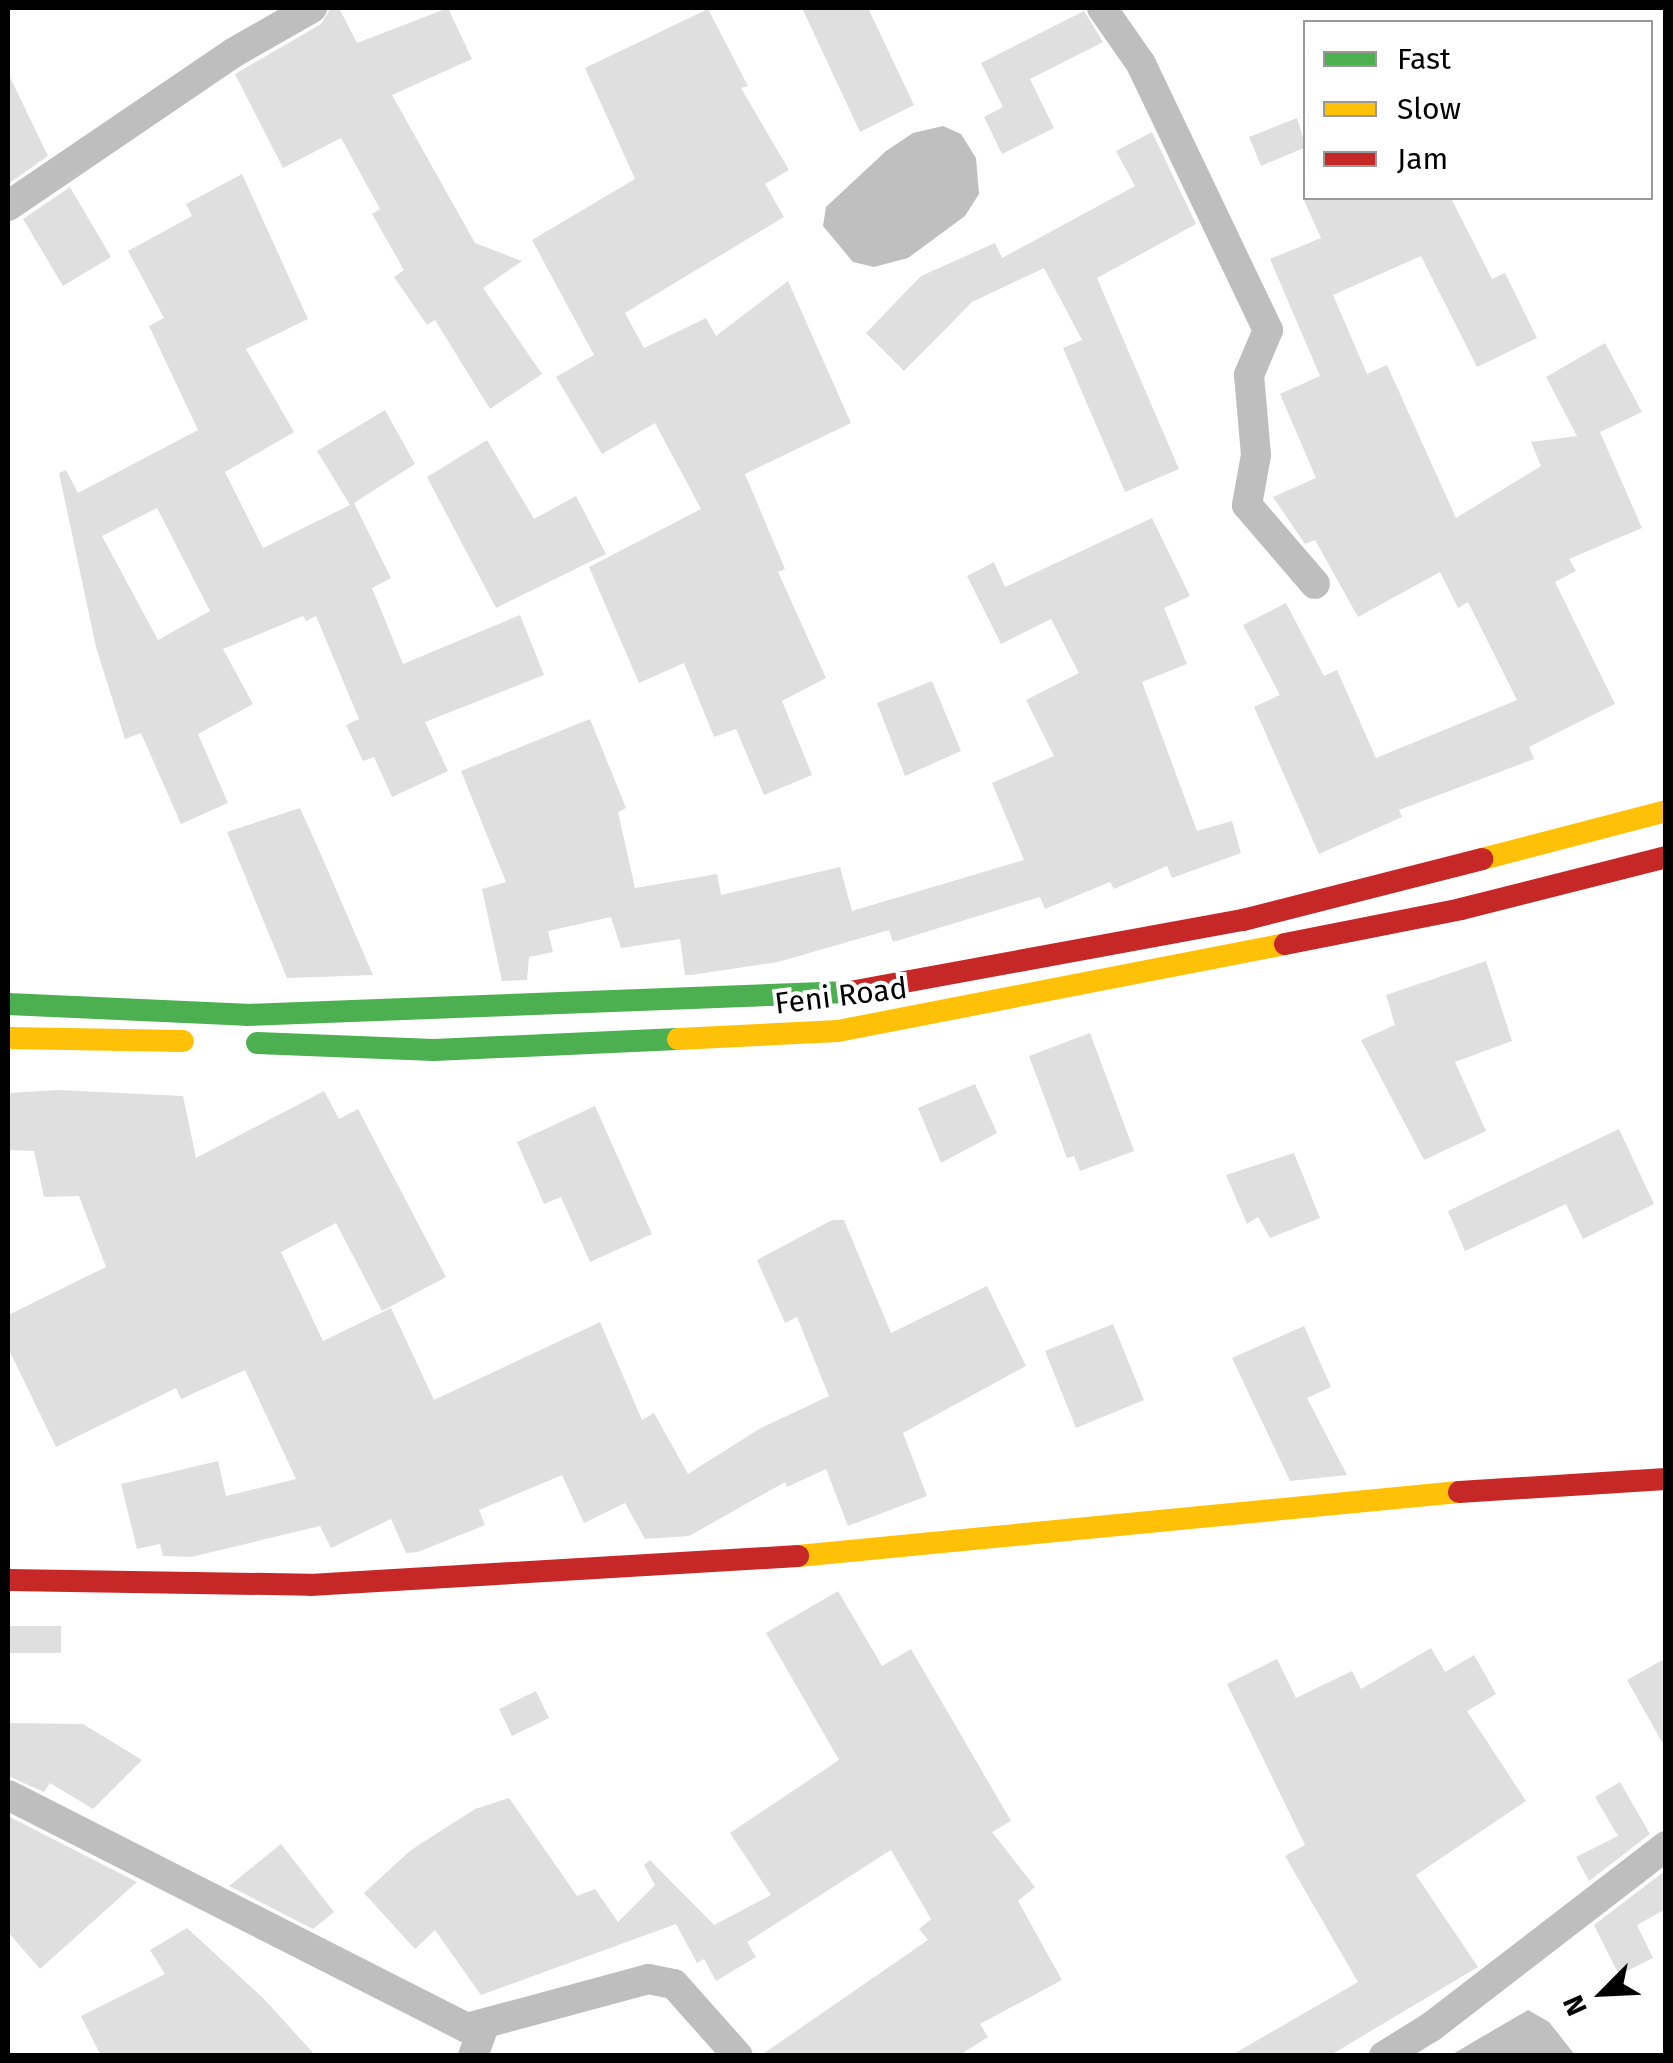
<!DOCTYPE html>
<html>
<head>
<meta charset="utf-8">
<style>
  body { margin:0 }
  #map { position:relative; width:1673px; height:2063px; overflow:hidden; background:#fff; font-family:"Fira Sans",sans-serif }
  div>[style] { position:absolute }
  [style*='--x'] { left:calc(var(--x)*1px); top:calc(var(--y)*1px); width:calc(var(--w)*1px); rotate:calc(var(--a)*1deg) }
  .water>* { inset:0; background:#bfbfbf }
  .building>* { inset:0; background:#dfdfdf }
  .street>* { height:30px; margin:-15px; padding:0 15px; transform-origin:15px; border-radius:15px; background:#bebebe }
  .fast>* { height:22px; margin:-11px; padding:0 11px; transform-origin:11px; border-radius:11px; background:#4caf50 }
  .slow>* { height:22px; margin:-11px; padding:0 11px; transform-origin:11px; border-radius:11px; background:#ffc107 }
  .jam>* { height:22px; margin:-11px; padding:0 11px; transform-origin:11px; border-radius:11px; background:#c62828 }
  span { translate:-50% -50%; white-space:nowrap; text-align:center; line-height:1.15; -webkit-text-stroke:8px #fff; paint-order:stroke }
  .street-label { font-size:30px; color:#000 }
  .frame { position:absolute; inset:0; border:10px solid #000; pointer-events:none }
  .legend { position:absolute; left:1303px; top:20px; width:350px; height:180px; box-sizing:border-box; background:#fff; border:2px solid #999; margin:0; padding:12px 18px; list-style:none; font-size:30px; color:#000 }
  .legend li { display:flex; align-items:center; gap:20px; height:50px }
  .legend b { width:50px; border:2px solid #999 }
  .north { position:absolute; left:1553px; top:1943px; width:100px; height:100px; -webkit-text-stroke:8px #fff; paint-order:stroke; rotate:246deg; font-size:28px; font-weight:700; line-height:40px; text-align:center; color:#000 }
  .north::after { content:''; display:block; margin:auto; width:35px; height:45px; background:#000; clip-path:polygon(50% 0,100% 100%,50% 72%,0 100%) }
</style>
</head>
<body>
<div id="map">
  <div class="water">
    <i style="clip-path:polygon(943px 126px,961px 134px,976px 158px,979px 194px,965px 216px,908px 258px,874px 267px,853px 262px,823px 226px,826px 207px,886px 151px,913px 133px)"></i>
    <i style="clip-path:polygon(1528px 2010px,1549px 2022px,1575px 2055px,1451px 2055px)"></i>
  </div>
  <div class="building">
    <i style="clip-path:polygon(331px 8px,339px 8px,357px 43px,448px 8px,472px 59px,392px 95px,475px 243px,522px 261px,483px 288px,542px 374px,490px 409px,435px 320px,427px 325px,394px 277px,404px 270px,372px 214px,380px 209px,341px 138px,283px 168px,235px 74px,321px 24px)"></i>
    <i style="clip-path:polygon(802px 8px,868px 8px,914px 105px,860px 132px)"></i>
    <i style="clip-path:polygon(708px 9px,748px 86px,741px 88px,789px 170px,765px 184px,784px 217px,625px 313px,644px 348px,706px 318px,716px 336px,788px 281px,851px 423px,745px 474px,785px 569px,778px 572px,826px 678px,782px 701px,812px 775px,764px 795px,736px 729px,714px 737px,684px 663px,639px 683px,589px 567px,701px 509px,655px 423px,602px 454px,556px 377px,594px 355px,532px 240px,635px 179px,585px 68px)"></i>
    <i style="clip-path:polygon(1084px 11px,1103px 42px,1030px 79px,1054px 128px,1002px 154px,984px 117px,1003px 107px,981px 63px)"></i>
    <i style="clip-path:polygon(8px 73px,48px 156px,8px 184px)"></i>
    <i style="clip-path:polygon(1297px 118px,1306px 147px,1261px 166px,1249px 137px)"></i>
    <i style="clip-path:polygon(1152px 132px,1196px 224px,1097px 278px,1179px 469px,1125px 492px,1063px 348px,1082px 340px,1044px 268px,972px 302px,904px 371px,866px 333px,921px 276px,995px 243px,1002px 258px,1135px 186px,1116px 151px)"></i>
    <i style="clip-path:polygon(evenodd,242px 174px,308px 319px,246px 349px,294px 432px,225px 472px,263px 548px,350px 505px,317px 451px,385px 410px,415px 464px,354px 503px,391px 578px,372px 588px,403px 664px,520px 615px,544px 675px,425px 722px,448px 771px,392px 797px,374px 757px,363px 761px,346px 725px,359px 719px,316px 616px,306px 621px,303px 616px,223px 649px,253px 704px,198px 734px,228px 803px,181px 824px,141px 733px,125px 739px,96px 647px,59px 473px,66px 470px,78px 493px,198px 430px,149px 326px,164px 318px,128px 251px,192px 216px,186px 204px,242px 174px,157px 508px,210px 611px,158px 640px,102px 536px,157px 508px)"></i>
    <i style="clip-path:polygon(70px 187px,111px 257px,63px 286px,23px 219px)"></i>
    <i style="clip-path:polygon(1303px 198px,1451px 198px,1492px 279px,1505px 273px,1537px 338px,1477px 367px,1421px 256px,1333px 295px,1367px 374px,1387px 365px,1456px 518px,1541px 466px,1531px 442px,1577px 436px,1546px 377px,1605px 343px,1642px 412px,1600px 432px,1642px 528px,1569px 559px,1576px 571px,1555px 582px,1615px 704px,1529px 747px,1534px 759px,1399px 810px,1402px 817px,1319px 854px,1254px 707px,1280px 695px,1243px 625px,1286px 603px,1324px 676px,1337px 670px,1376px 758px,1517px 700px,1468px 602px,1458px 608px,1440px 572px,1358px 617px,1315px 540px,1305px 544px,1273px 497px,1316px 478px,1280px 394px,1320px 376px,1270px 259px,1321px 238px)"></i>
    <i style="clip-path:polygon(487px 440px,534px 519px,576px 496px,606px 554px,496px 608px,427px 477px)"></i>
    <i style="clip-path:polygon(1152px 518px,1190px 596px,1164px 608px,1187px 664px,1142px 682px,1197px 831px,1232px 821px,1241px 853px,1172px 878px,1167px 866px,1114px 889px,1110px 882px,1045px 909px,1040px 897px,893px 942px,889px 930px,778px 962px,691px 975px,685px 975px,680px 939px,621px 948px,611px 917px,548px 931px,553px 952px,529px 957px,527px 980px,502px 981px,482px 889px,506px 882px,461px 771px,590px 719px,626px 808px,618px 812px,635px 888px,717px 874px,721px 895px,840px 867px,852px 911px,1024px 860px,992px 783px,1054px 756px,1026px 700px,1079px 673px,1051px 619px,1001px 644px,967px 576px,994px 562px,1005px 587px)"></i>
    <i style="clip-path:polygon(932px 681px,961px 751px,905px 776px,877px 703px)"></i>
    <i style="clip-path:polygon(300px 808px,322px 857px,373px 975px,287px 978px,227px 832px)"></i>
    <i style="clip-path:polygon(1486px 961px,1512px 1041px,1455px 1062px,1486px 1131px,1424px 1160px,1361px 1040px,1395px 1025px,1386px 995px)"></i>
    <i style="clip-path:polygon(1090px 1033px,1134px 1151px,1080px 1171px,1074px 1156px,1067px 1158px,1029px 1056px)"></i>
    <i style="clip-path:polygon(975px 1084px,997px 1133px,941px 1163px,918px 1108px)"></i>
    <i style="clip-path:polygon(59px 1090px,183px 1096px,196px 1158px,324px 1091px,339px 1119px,358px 1109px,446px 1277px,382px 1311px,336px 1223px,281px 1252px,323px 1341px,391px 1308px,434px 1400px,600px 1322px,642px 1420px,654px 1413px,688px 1474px,759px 1429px,829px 1396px,797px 1317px,785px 1323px,757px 1260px,832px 1220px,844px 1220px,891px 1333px,987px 1286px,1026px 1366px,903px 1433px,927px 1496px,848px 1526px,826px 1469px,787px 1487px,785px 1482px,689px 1536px,645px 1539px,625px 1503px,584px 1523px,562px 1475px,479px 1510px,485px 1525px,418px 1552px,406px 1553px,391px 1519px,331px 1548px,320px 1526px,191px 1557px,163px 1556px,160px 1544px,137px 1549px,121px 1484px,218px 1461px,226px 1496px,296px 1479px,245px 1370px,181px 1399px,176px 1388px,56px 1447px,8px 1348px,8px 1315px,106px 1267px,79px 1196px,44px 1197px,34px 1151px,8px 1150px,8px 1093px)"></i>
    <i style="clip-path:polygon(595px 1106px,652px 1234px,590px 1262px,561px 1197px,544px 1204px,517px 1142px)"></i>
    <i style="clip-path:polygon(1619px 1129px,1654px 1204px,1583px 1239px,1566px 1204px,1465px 1251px,1448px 1211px)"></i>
    <i style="clip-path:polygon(1294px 1153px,1320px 1218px,1270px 1238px,1258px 1217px,1247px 1224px,1226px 1175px)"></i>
    <i style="clip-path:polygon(1113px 1324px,1144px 1400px,1076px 1428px,1045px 1351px)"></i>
    <i style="clip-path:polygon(1304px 1326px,1331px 1387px,1307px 1398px,1347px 1475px,1290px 1481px,1232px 1358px)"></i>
    <i style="clip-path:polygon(838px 1591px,882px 1666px,911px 1649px,1011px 1821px,992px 1832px,1035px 1887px,1018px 1901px,1062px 1980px,980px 2024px,988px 2037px,958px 2056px,760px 2056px,928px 1940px,919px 1929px,931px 1919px,891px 1850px,747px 1942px,756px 1957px,716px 1981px,704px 1959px,697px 1963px,676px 1924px,481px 1995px,435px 1930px,415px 1949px,364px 1893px,411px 1850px,475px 1809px,509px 1798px,577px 1896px,595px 1889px,618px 1922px,655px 1885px,644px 1865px,650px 1860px,714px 1925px,771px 1895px,730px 1833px,839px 1760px,766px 1633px)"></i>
    <i style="clip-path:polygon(8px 1626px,61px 1626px,61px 1653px,8px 1653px)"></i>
    <i style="clip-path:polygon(1431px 1648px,1445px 1672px,1474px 1655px,1496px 1694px,1467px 1711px,1526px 1801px,1416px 1875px,1478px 1967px,1329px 2056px,1230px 2056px,1358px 1982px,1285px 1856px,1305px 1845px,1227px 1684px,1277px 1659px,1296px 1698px,1352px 1671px,1361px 1689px)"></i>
    <i style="clip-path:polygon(1666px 1658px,1666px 1749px,1627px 1680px)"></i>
    <i style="clip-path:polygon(536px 1691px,549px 1718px,512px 1736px,499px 1709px)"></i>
    <i style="clip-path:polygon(8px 1723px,83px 1724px,142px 1760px,93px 1809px,50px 1783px,44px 1792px,8px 1776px)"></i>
    <i style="clip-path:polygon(1620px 1782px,1650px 1834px,1589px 1881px,1576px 1857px,1618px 1836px,1595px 1797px)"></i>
    <i style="clip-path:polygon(8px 1816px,137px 1882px,40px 1969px,8px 1932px)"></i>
    <i style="clip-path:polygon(281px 1844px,334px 1912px,313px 1929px,229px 1886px)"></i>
    <i style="clip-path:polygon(1666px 1870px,1666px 1909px,1637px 1925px,1653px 1958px,1619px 1975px,1594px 1925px)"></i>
    <i style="clip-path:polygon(187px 1928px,263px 1998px,316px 2056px,101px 2056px,81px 2016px,165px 1974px,150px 1950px)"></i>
  </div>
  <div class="street">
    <i style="--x:1102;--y:8;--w:68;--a:55.1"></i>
    <i style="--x:1141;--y:64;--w:295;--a:64.5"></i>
    <i style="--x:1268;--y:330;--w:49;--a:112.9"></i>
    <i style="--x:1249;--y:375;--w:80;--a:85"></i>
    <i style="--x:1256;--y:455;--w:51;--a:100.2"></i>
    <i style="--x:1247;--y:505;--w:104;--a:49.3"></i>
    <i style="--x:8;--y:206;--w:272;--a:-34.2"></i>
    <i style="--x:233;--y:53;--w:91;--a:-29.7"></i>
    <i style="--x:8;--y:1795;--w:515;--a:26.91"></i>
    <i style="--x:467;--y:2028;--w:188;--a:-15.1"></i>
    <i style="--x:648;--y:1979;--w:26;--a:11"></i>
    <i style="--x:674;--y:1984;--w:96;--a:48.4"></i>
    <i style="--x:473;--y:2056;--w:32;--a:-70"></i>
    <i style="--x:1384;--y:2056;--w:55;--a:-31.7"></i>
    <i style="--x:1431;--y:2027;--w:297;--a:-37.6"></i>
  </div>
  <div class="fast">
    <i style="--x:8;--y:1004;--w:238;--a:2.6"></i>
    <i style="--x:246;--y:1015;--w:604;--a:-2.18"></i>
    <i style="--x:257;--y:1043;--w:177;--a:2.3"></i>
    <i style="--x:434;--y:1050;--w:244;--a:-2.6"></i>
  </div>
  <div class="slow">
    <i style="--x:1482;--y:859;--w:190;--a:-14.6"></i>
    <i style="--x:8;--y:1038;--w:175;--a:1"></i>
    <i style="--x:678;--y:1039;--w:160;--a:-2.9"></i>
    <i style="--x:838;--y:1031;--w:455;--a:-11"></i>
    <i style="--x:798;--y:1556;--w:664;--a:-5.53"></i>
  </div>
  <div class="jam">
    <i style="--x:1285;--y:944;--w:179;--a:-11.2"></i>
    <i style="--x:1461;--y:909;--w:211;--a:-14.2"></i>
    <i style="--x:850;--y:992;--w:400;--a:-10.4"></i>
    <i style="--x:1243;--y:920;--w:247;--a:-14.3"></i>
    <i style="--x:1459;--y:1492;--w:207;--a:-3.6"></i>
    <i style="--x:8;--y:1580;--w:302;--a:0.9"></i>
    <i style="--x:310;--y:1585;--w:489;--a:-3.4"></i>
  </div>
  <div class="street-label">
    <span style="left:841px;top:996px;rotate:-7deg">Feni Road</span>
  </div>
  <div class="frame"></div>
  <ul class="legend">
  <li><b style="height:12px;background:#4caf50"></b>Fast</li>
  <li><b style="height:12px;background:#ffc107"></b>Slow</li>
  <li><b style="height:12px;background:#c62828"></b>Jam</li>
  </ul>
  <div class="north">N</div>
</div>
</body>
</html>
